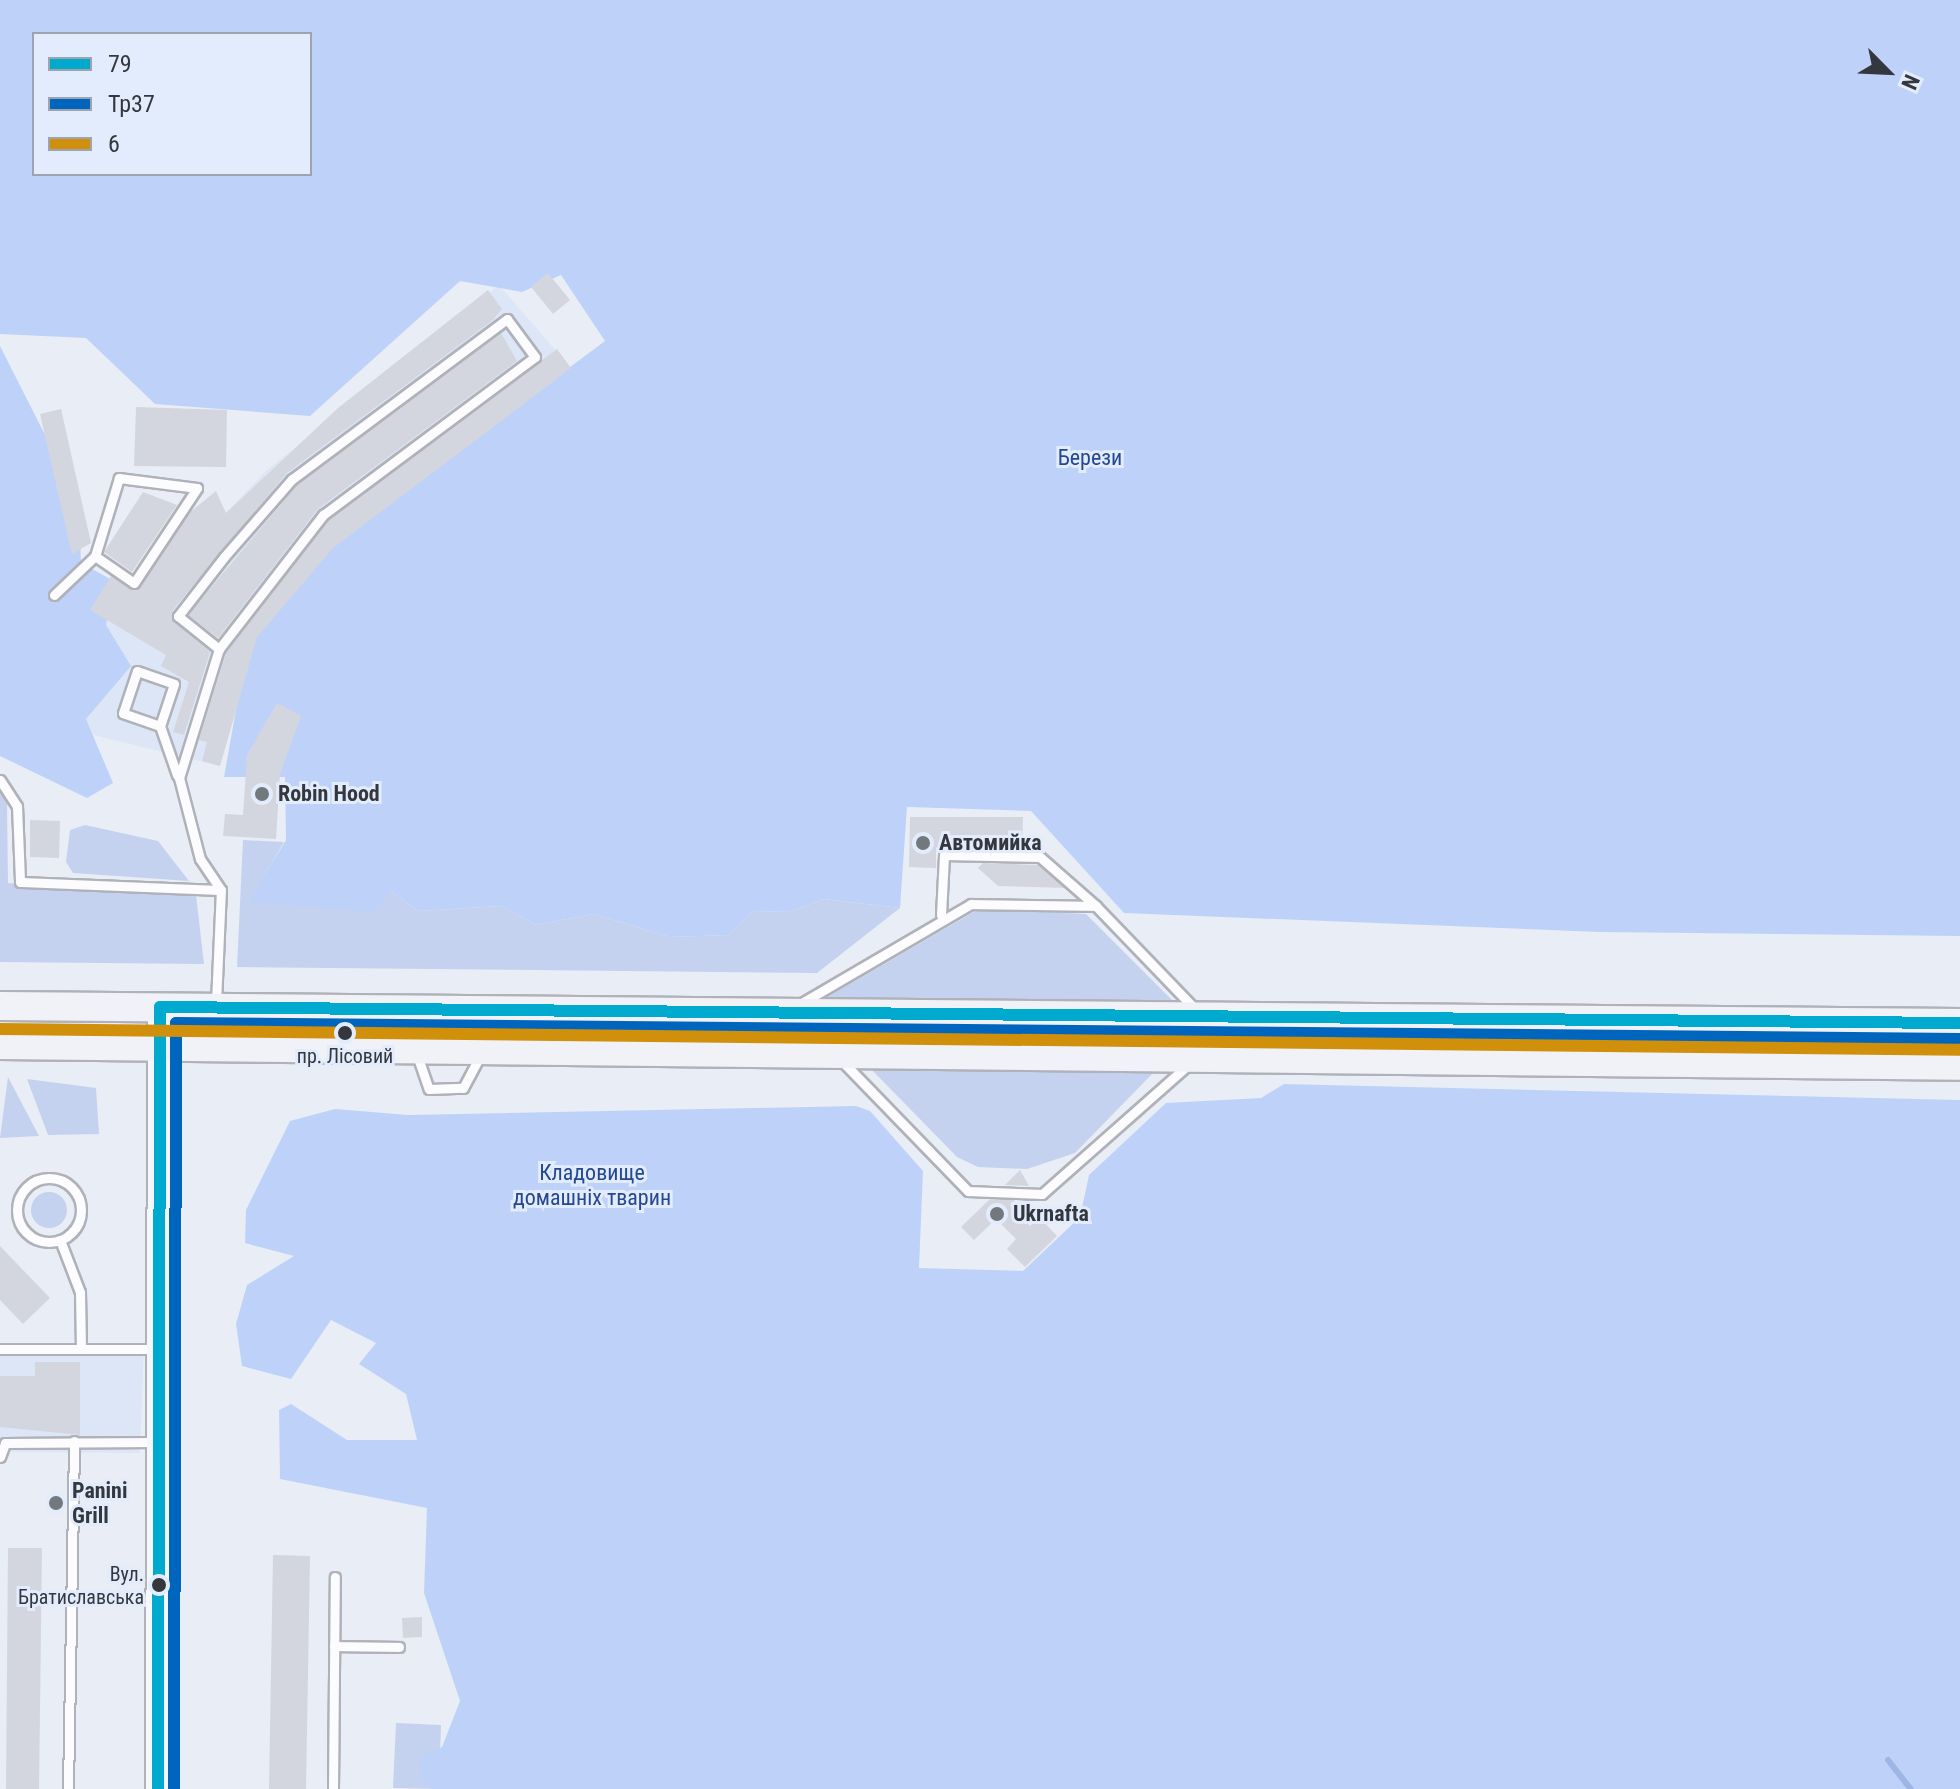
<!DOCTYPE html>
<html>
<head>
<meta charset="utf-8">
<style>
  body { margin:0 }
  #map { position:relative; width:1960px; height:1789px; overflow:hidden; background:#e9edf6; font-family:"Roboto Condensed",sans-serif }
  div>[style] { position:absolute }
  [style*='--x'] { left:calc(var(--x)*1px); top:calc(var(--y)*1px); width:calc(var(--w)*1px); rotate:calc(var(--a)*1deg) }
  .built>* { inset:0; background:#dde6f7 }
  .green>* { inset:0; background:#c4d2ef }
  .round { border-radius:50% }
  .forest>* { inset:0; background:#bed2f9 }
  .stream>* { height:6px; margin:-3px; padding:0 3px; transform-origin:3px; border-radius:3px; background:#9eb6e4 }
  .building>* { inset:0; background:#d3d6de }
  .roads { filter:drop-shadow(2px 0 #afb2b9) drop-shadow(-2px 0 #afb2b9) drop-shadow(0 2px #afb2b9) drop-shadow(0 -2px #afb2b9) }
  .lane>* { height:9px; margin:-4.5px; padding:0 4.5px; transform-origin:4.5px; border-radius:4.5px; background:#fcfcfe }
  .lane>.ring { margin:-4.5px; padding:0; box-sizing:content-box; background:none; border:9px solid #fcfcfe; border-radius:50% }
  .secondary>* { height:24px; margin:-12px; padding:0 12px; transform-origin:12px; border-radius:12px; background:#f6f7fa }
  .primary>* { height:28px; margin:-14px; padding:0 14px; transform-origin:14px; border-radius:14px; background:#f1f2f7 }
  .bus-1>* { height:12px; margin:-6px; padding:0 6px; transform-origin:6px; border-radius:6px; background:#00a9ce }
  .bus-2>* { height:12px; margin:-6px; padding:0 6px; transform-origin:6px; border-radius:6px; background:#0065bd }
  .bus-3>* { height:12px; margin:-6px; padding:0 6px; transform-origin:6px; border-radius:6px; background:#d0900c }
  .dots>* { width:22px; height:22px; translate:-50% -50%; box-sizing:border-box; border:4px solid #e3ecfc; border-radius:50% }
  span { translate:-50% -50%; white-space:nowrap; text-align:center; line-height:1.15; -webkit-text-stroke:6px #e3ecfc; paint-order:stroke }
  .bus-label { font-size:20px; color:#34383e }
  .right { translate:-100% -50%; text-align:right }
  .park-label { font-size:22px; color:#254892 }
  .poi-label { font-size:22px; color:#34383e; font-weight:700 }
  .left { translate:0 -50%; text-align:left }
  .legend { position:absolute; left:32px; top:32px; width:280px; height:144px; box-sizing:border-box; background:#e3ecfc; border:2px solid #9da4b0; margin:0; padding:10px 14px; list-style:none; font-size:24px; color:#34383e }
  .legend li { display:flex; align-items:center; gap:16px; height:40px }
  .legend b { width:40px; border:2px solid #9da4b0 }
  .north { position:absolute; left:1848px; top:32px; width:80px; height:80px; -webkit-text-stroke:6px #e3ecfc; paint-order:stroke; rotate:114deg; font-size:22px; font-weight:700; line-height:32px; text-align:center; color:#34383e }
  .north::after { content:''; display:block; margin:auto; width:28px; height:36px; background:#34383e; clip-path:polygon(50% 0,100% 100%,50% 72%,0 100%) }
</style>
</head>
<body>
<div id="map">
  <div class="built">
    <i style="clip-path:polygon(499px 285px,571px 368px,257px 637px,220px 766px,65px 728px,90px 610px,109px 578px,154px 606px,200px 540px,266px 471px)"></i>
    <i style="clip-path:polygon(0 1344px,144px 1344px,140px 1453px,0 1452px)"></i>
  </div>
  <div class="green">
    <i style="clip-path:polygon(0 789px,7px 801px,8px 883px,196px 895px,204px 964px,0 962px)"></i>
    <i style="clip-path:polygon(85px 825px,158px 841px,189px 881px,73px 873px,66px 862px,70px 830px)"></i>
    <i style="clip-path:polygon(243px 840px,284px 842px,249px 902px,391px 891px,418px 911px,502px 906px,536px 925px,594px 914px,670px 937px,728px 935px,753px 911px,789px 912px,824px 899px,900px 908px,817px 973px,237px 967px)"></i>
    <i style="clip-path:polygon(979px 909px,1086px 914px,1174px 1002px,826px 998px)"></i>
    <i style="clip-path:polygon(872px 1070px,873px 1070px,1154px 1072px,1075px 1153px,1027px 1169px,978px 1167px,957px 1157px)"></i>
    <i style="clip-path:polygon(8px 1077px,39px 1136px,0 1138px)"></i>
    <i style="clip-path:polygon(27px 1079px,96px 1088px,99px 1134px,48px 1135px)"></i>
    <i class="round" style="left:31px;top:1192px;width:36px;height:36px"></i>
    <i style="clip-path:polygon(396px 1723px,441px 1725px,439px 1789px,393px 1788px)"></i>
  </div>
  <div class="forest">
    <i style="clip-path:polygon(evenodd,0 0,1960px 0,1960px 936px,1600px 932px,1124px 913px,1031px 811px,907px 807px,900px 908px,824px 899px,789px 912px,753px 911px,728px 935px,670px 937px,594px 914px,536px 925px,502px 906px,418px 911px,391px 891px,375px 912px,248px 902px,286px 840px,285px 777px,224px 777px,247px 648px,327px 548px,605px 341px,561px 275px,522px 292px,460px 281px,310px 416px,155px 404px,86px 338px,0 334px,0 0,34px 34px,310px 34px,310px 174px,34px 174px,34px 34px)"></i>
    <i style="clip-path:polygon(0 346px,79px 502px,81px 563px,114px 581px,106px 625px,131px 666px,86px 719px,113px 783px,87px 798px,0 756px)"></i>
    <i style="clip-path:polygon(1284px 1084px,1960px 1100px,1960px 1789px,432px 1789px,423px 1780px,419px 1757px,442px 1747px,460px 1701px,424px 1593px,427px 1508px,280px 1479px,279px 1410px,291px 1404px,347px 1440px,417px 1440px,406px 1394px,359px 1364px,376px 1343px,331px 1320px,291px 1379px,242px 1366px,236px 1324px,247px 1285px,294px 1256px,245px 1243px,246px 1210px,290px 1121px,335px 1109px,408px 1115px,856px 1106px,870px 1111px,923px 1171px,919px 1268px,1023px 1271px,1080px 1217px,1089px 1175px,1166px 1103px,1261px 1098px)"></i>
  </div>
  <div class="stream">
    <i style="--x:1888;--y:1760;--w:37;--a:52"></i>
  </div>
  <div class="building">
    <i style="clip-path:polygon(548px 273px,570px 300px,553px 314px,531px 287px)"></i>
    <i style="clip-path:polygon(488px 290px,502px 309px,493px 320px,287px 473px,172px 611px,173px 621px,210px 652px,184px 735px,173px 732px,189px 682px,161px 666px,166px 655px,90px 610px,111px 576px,138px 589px,189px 513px,216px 491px,226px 513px,338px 408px)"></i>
    <i style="clip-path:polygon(501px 333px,517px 361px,318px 509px,218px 638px,188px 615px,297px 485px)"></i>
    <i style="clip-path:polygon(557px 349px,571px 368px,333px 548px,257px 637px,220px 766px,202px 761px,207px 742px,199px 740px,226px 653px,328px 520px)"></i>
    <i style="clip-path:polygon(136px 407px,227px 410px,226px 467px,134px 466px)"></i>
    <i style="clip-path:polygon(61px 409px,91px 543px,72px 554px,40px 414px)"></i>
    <i style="clip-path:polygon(143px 492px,177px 505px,132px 572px,104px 552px)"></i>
    <i style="clip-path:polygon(277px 703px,301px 716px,280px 774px,276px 839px,223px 836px,225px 814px,243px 815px,247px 755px)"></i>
    <i style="clip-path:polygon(910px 817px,1023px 817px,1022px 849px,936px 848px,936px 868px,909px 867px)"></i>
    <i style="clip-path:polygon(30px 820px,60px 821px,59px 858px,30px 857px)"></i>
    <i style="clip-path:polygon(983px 863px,1038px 865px,1065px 888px,998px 886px,978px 868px)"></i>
    <i style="clip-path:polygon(1020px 1170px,1029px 1186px,1005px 1185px)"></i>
    <i style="clip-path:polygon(990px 1199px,1015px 1200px,1010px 1205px,1030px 1226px,1039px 1217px,1057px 1236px,1025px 1267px,1007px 1249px,1016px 1239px,996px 1219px,974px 1240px,961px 1227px)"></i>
    <i style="clip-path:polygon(0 1246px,50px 1298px,23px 1324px,0 1300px)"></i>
    <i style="clip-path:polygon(35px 1362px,80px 1362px,80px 1435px,0 1427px,0 1376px,35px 1376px)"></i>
    <i style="clip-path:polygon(8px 1548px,42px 1548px,39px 1789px,6px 1789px)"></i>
    <i style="clip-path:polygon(273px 1555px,310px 1556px,306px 1789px,269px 1789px)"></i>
    <i style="clip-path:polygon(422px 1617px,422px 1637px,403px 1638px,402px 1618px)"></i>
  </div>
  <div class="roads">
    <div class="lane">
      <i style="--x:54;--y:595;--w:57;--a:-43.6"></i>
      <i style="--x:95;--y:556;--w:47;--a:34.7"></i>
      <i style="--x:134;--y:583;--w:114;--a:-56.4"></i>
      <i style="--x:197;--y:488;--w:79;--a:-172.7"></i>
      <i style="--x:119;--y:478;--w:82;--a:107.1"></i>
      <i style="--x:160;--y:726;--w:39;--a:-161"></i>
      <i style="--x:123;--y:713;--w:44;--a:-71.6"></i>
      <i style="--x:137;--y:671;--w:39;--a:19"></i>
      <i style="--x:174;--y:684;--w:44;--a:108.4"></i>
      <i style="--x:160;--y:726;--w:52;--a:70.9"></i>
      <i style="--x:0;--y:780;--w:31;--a:57"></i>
      <i style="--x:17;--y:806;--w:76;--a:87.7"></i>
      <i style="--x:20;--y:882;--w:201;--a:2.3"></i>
      <i style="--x:941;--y:915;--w:60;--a:-87.1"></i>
      <i style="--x:944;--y:855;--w:96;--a:1.2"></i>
      <i style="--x:1040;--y:857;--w:74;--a:41.2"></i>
      <i style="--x:216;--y:1003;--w:113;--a:-87.5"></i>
      <i style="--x:221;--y:890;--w:37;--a:-124"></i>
      <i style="--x:200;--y:859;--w:84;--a:-104.5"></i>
      <i style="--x:179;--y:778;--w:135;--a:-72.8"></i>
      <i style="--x:219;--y:649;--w:170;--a:-52.2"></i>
      <i style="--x:323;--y:515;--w:264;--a:-36.7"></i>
      <i style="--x:535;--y:357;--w:47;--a:-126.4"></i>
      <i style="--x:507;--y:319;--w:268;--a:143.3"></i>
      <i style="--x:292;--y:479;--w:103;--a:131.1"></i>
      <i style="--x:224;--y:557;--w:75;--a:127.9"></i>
      <i style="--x:178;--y:616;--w:53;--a:38.8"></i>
      <i style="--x:798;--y:1005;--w:200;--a:-30.3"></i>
      <i style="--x:971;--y:904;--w:125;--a:0.9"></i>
      <i style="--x:1096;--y:906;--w:143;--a:46.1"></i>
      <i style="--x:170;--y:1039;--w:42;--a:-35.2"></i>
      <i style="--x:417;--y:1055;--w:36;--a:71"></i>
      <i style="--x:429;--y:1089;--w:34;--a:-2"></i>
      <i style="--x:463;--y:1088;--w:40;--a:-62"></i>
      <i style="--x:840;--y:1059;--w:184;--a:45.9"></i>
      <i style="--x:968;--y:1191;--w:74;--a:2.3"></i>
      <i style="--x:1042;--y:1194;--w:195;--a:-41.5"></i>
      <i class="ring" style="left:17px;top:1178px;width:55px;height:55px"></i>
      <i style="--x:60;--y:1240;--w:56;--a:69"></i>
      <i style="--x:80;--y:1292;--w:57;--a:89"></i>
      <i style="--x:0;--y:1349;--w:156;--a:0"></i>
      <i style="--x:0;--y:1457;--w:15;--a:-70"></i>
      <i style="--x:5;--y:1443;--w:150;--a:-0.4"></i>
      <i style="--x:334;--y:1646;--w:65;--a:0.9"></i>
      <i style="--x:68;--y:1789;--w:348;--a:-89"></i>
      <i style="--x:333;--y:1789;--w:212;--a:-89.5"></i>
    </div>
    <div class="secondary">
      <i style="--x:158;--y:1789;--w:782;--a:-89.85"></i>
    </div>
    <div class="primary">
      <i style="--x:0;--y:1006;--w:1960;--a:0.5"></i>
      <i style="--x:0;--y:1045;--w:1960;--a:0.61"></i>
    </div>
  </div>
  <div class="bus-1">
    <i style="--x:158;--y:1789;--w:782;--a:-89.85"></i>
    <i style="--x:160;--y:1007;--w:1800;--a:0.51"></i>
  </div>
  <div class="bus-2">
    <i style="--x:174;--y:1789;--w:766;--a:-89.85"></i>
    <i style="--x:176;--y:1023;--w:1784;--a:0.51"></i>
  </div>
  <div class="bus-3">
    <i style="--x:0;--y:1029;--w:1960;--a:0.61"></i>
  </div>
  <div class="dots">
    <i style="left:262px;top:794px;background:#73777e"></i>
    <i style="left:923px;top:843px;background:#73777e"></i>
    <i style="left:345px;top:1033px;background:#34383e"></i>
    <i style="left:997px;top:1214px;background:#73777e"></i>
    <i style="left:56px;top:1503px;background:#73777e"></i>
    <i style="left:159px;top:1585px;background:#34383e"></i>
  </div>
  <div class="bus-label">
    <span style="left:345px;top:1056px">пр. Лісовий</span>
    <span class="right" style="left:144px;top:1586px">Вул.<br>Братиславська</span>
  </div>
  <div class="park-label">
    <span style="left:1090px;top:458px">Берези</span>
    <span style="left:592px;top:1185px">Кладовище<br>домашніх тварин</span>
  </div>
  <div class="poi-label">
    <span class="left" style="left:278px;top:794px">Robin Hood</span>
    <span class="left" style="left:939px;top:843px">Автомийка</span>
    <span class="left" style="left:1013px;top:1214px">Ukrnafta</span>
    <span class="left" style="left:72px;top:1503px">Panini<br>Grill</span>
  </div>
  <ul class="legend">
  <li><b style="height:10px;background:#00a9ce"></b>79</li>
  <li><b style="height:10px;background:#0065bd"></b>Тр37</li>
  <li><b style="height:10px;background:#d0900c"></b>6</li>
  </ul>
  <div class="north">N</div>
</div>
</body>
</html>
